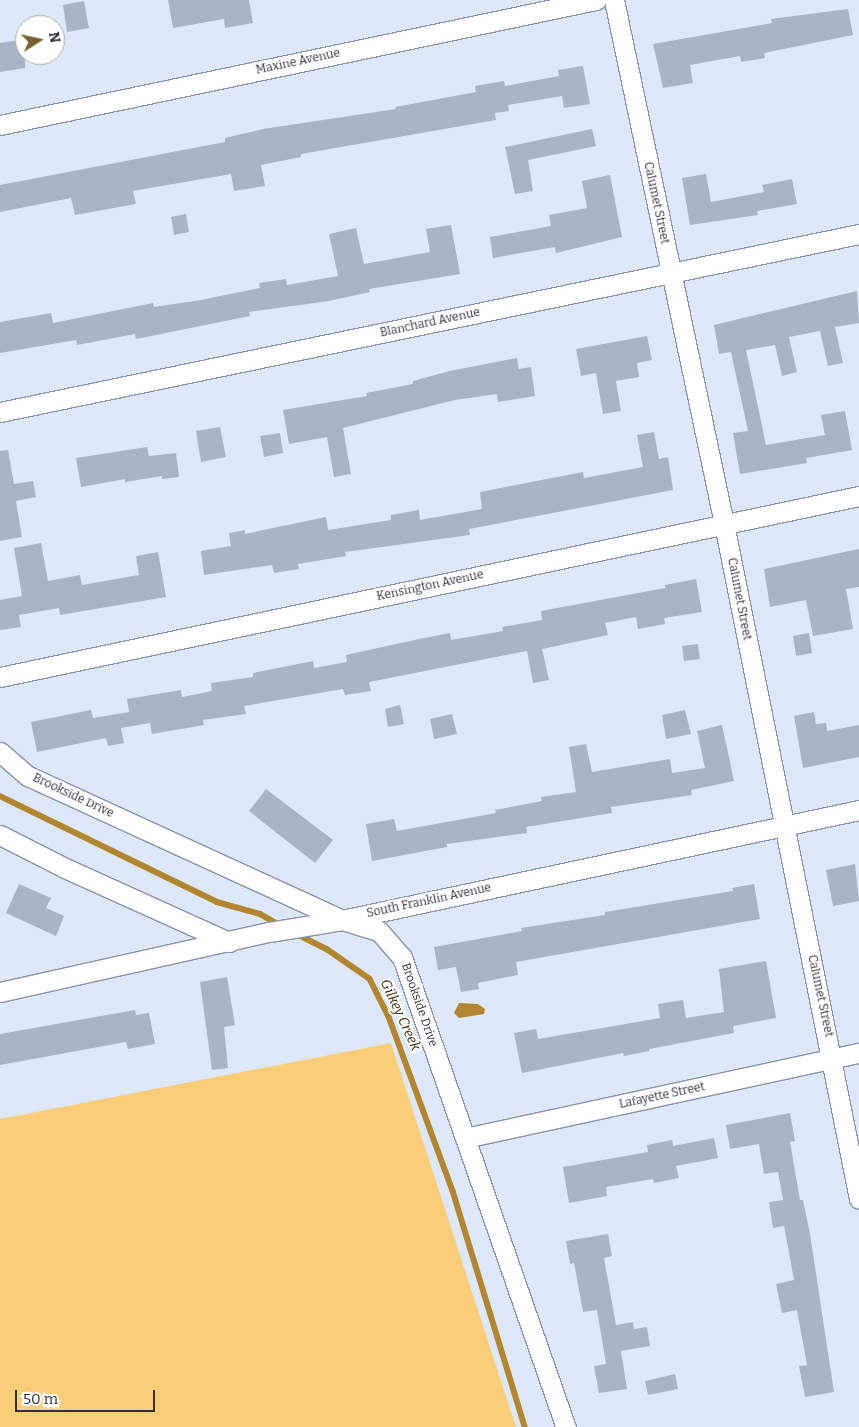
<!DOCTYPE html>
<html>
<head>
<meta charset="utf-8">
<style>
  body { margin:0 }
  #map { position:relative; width:859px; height:1427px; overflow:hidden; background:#dde9fb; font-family:Bitter,serif }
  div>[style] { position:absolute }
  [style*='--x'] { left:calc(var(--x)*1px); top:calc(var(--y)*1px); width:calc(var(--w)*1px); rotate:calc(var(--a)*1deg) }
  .green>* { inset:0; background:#facd79 }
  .water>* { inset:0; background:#b1862e }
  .stream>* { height:5.5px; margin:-2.75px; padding:0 2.75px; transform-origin:2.75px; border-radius:2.75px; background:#b1862e }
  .building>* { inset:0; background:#a9b5c6 }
  .roads { filter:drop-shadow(1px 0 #8994a5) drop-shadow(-1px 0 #8994a5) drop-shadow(0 1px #8994a5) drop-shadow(0 -1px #8994a5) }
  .minor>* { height:19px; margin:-9.5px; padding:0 9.5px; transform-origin:9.5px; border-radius:9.5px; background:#fff }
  span { translate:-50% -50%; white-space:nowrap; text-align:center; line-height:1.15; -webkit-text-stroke:4px #fff; paint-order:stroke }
  .street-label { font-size:12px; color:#2d3239 }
  .water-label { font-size:14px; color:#392701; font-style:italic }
  .north { position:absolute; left:15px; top:15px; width:50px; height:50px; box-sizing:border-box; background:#fff; border:1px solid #abadb0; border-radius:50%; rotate:80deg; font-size:14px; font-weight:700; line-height:20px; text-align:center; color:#2d3239 }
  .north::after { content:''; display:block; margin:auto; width:18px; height:22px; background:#785f30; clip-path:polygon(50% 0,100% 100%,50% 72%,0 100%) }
  .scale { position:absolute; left:15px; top:1390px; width:140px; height:22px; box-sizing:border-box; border:2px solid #2d3239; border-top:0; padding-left:6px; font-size:15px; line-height:18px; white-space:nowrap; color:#2d3239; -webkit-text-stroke:4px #fff; paint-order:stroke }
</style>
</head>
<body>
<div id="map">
  <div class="green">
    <i style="clip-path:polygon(391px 1043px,516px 1427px,0 1427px,0 1119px)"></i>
  </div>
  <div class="water">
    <i style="clip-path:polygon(459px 1003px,478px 1004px,485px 1009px,484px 1014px,459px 1018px,454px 1013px)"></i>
  </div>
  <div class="stream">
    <i style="--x:0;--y:796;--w:242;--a:26"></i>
    <i style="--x:217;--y:902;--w:45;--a:15.6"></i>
    <i style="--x:260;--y:914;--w:23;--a:29"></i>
    <i style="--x:295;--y:933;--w:36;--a:27"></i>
    <i style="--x:327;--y:949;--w:52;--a:34.9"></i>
    <i style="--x:370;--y:979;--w:42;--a:63.4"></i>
    <i style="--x:389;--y:1017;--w:185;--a:69.8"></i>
    <i style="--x:453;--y:1191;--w:247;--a:73"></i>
  </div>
  <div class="building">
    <i style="clip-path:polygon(168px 0,249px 0,253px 23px,225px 28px,224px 19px,173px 28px)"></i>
    <i style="clip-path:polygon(84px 1px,89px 28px,67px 32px,63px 5px)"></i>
    <i style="clip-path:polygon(848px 9px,853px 35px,764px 53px,765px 58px,741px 62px,740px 56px,690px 65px,693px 83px,663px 88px,653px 44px,772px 23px,771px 19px)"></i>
    <i style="clip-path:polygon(25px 39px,25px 68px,0 72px,0 43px)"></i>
    <i style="clip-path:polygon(583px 66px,590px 104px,564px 108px,562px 96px,508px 105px,509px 111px,495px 113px,496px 120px,301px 154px,301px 157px,261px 165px,265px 186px,234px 191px,231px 174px,133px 191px,136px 204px,75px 215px,71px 198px,0 212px,0 185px,225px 142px,225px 138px,263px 129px,396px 109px,395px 107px,476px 92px,475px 86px,504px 81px,505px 86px,559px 76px,558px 70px)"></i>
    <i style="clip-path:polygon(592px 129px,596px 146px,528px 160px,533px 191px,515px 194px,505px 147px)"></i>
    <i style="clip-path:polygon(706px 174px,711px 202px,764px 192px,762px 185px,792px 179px,797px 204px,757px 211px,758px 215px,690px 225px,682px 178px)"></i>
    <i style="clip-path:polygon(610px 175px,622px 237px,556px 253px,555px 247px,493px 258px,490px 237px,551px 226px,549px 215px,587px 208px,582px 181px)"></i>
    <i style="clip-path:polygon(186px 214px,189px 232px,174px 235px,171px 217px)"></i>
    <i style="clip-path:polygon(451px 225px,460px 274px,369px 289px,370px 292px,329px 301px,249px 312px,250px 316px,136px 339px,135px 334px,77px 345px,76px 340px,0 353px,0 322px,51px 313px,53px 323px,153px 303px,154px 307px,201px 300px,260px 288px,259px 283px,286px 279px,287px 285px,338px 276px,329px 234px,356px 228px,364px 264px,430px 252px,426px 229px)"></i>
    <i style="clip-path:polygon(857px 291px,859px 323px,835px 327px,843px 363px,828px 366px,820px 331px,789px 337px,797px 372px,782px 376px,775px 345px,746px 350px,766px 445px,825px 435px,821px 415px,845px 411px,852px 450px,806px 458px,807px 463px,740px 474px,733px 433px,748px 431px,731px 352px,719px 354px,714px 325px)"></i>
    <i style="clip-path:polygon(647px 336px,652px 360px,637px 363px,639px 377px,616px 381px,621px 411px,603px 414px,596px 373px,581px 376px,576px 349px)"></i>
    <i style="clip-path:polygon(517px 358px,519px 369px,531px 367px,535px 396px,498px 402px,497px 394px,455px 400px,343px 428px,351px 474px,334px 477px,327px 437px,289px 444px,283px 410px,367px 396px,366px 393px,413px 384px,413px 381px,450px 371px)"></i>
    <i style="clip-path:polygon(220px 427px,226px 457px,201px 462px,196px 431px)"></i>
    <i style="clip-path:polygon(654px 432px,659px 459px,668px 457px,673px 490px,469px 529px,470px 535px,345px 552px,346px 556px,298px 564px,299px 569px,274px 573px,272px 565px,204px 575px,201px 551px,231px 546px,229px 533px,245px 530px,245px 534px,326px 517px,328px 530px,391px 520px,391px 515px,419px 510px,420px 520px,482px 509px,480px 492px,583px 472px,584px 478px,643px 467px,637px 435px)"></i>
    <i style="clip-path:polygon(280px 433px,283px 453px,264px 457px,260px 436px)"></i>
    <i style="clip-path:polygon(147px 447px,149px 456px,176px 453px,179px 477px,162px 479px,162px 476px,125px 482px,125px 479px,81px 487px,76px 458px)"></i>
    <i style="clip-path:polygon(8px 450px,14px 484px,33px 481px,36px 497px,16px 501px,22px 537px,0 541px,0 451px)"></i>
    <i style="clip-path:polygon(41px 543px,48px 581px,80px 575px,82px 585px,139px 575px,136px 556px,158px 552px,166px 597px,60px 615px,59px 608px,19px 615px,21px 627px,0 630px,0 600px,22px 596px,14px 548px)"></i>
    <i style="clip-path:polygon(859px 549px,859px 587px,846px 589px,853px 629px,813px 636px,806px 600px,770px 607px,764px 569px)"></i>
    <i style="clip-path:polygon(696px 579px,702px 612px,664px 618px,665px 624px,638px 629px,636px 617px,605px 623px,608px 635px,542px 649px,549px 680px,533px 683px,527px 651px,369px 682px,371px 691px,345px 695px,343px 689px,244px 706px,246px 714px,203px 720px,204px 725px,152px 734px,150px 723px,121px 728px,124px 743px,108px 746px,106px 738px,37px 752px,31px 722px,91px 710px,93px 718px,129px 712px,127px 699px,181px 690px,182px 697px,212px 691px,211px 683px,253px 677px,253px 673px,313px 661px,314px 668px,347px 662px,346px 655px,419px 639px,450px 633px,451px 640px,503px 631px,502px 627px,542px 620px,541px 611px,665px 588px,665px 585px)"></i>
    <i style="clip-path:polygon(809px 633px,812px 653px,796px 656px,793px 636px)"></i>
    <i style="clip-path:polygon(698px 644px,700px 659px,684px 661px,682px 646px)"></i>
    <i style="clip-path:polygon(400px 705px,404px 724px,388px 727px,385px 709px)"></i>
    <i style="clip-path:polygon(685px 710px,691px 734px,666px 739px,662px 715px)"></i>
    <i style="clip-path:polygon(814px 712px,816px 724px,826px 723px,827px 731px,859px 725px,859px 757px,803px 768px,794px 716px)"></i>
    <i style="clip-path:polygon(452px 714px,457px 734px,434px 739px,430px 719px)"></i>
    <i style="clip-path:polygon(722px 725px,734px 781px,691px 790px,692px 795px,611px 807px,612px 813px,526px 827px,527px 833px,447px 844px,447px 847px,372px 861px,366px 824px,394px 819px,397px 831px,496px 813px,495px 810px,542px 801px,541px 797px,576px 792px,569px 747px,586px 744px,592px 772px,670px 759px,672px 773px,705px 768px,697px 731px)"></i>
    <i style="clip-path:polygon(266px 789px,333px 840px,315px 863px,249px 811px)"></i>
    <i style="clip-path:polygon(855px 864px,859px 901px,833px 906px,826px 870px)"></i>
    <i style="clip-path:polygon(19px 884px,51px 898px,46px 908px,64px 916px,56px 936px,6px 913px)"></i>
    <i style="clip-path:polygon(754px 884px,760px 919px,516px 962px,518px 975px,478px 983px,479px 989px,461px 992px,456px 967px,438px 970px,434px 947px,522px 931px,521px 928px,605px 915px,605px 912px,733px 891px,732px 888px)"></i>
    <i style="clip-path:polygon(766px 961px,776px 1018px,733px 1026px,734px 1033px,649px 1049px,649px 1051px,624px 1056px,623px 1053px,522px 1073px,514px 1033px,536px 1029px,538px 1039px,660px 1018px,658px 1004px,683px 1000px,686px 1018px,724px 1012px,719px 969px)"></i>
    <i style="clip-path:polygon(227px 977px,235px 1025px,224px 1027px,228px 1068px,212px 1070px,200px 982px)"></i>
    <i style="clip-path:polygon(135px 1010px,136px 1015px,149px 1013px,155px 1044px,128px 1049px,126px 1042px,0 1065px,0 1034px)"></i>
    <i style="clip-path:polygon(790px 1113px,795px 1141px,790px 1142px,800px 1200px,803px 1200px,810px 1234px,834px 1392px,805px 1397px,799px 1366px,807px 1365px,797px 1310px,782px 1313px,776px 1284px,794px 1280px,784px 1226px,773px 1228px,769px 1202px,783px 1200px,778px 1172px,764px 1174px,759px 1144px,730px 1149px,726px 1125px)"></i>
    <i style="clip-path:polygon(714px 1138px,718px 1158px,676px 1166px,679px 1178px,654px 1183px,653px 1179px,606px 1187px,607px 1196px,569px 1203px,563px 1167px,648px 1152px,647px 1145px,672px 1140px,673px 1146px)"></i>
    <i style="clip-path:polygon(608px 1234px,612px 1256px,604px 1258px,616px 1325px,633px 1322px,634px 1329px,647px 1327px,650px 1346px,621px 1351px,627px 1389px,599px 1393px,594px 1366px,606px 1364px,597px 1310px,583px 1312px,574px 1263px,570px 1264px,566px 1241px)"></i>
    <i style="clip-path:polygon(675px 1374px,678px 1389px,648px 1395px,645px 1381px)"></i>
  </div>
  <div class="roads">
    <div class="minor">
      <i style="--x:614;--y:0;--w:535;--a:78.14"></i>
      <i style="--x:724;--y:524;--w:688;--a:78.69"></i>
      <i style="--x:0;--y:125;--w:609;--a:-11.85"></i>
      <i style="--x:0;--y:412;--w:877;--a:-11.71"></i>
      <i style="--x:0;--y:677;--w:878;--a:-11.9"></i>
      <i style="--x:0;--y:752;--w:37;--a:41"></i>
      <i style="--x:28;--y:776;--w:345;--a:24.6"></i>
      <i style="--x:342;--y:920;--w:39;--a:17"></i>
      <i style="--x:379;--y:931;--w:35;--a:49"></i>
      <i style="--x:402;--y:957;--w:498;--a:70.8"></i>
      <i style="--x:0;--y:835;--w:73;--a:26.9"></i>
      <i style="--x:65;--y:868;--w:180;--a:24.3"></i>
      <i style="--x:0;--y:992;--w:276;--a:-12.6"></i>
      <i style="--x:269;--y:932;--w:74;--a:-9.3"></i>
      <i style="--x:342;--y:920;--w:529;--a:-12.01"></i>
      <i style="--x:465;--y:1138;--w:403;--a:-12.2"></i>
    </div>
  </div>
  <div class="street-label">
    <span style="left:298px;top:62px;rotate:-12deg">Maxine Avenue</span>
    <span style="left:656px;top:203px;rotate:78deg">Calumet Street</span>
    <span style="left:430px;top:323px;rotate:-12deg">Blanchard Avenue</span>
    <span style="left:430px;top:586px;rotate:-12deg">Kensington Avenue</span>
    <span style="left:739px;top:599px;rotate:79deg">Calumet Street</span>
    <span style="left:73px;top:796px;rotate:25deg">Brookside Drive</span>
    <span style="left:429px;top:901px;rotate:-12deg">South Franklin Avenue</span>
    <span style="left:820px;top:996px;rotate:78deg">Calumet Street</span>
    <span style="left:419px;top:1005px;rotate:71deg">Brookside Drive</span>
    <span style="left:662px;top:1096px;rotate:-12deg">Lafayette Street</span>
  </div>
  <div class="water-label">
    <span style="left:400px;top:1015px;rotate:65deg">Gilkey Creek</span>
  </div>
  <div class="north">N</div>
  <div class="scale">50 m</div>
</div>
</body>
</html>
